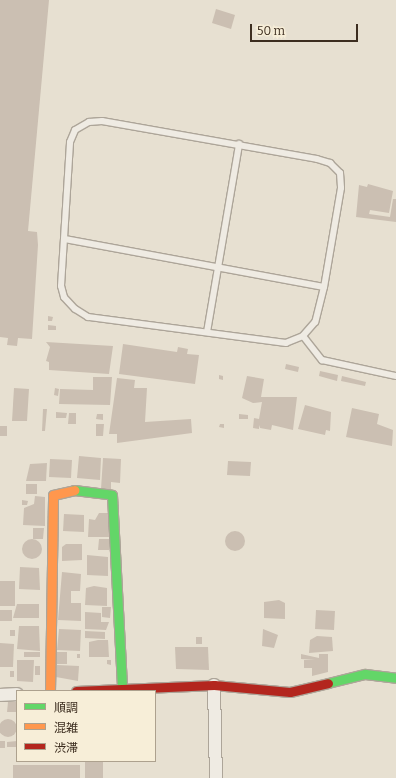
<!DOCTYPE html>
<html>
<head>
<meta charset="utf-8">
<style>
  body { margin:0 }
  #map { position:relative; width:396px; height:778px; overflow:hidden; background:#e7e0d1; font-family:Bitter,"Noto Sans JP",serif }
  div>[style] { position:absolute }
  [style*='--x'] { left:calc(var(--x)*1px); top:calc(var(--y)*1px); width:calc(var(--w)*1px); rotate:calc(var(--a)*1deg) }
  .building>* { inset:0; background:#cbbfb2 }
  .round { border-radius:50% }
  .roads { filter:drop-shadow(1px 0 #ada599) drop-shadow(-1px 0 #ada599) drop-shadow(0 1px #ada599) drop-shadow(0 -1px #ada599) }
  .lane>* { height:6px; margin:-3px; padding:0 3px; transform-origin:3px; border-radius:3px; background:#efebe3 }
  .street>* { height:12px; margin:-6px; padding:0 6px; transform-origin:6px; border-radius:6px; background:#efebe3 }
  .fast>* { height:9px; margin:-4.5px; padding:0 4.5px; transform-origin:4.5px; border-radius:4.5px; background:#63d668 }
  .slow>* { height:9px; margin:-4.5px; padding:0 4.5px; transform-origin:4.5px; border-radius:4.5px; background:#ff974d }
  .jam>* { height:9px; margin:-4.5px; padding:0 4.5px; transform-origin:4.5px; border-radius:4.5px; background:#b3261e }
  span { translate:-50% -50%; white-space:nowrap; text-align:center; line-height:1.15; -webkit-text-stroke:3.5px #f7eed8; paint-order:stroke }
  .legend { position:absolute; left:16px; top:690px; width:140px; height:72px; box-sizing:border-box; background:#f7eed8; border:1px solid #ada18e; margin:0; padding:5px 7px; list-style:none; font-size:12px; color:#3d2e20 }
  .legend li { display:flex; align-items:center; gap:8px; height:20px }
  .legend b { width:20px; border:1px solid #ada18e }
  .scale { position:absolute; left:250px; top:24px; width:108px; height:18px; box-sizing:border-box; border:2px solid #3d2e20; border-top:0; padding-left:5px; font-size:12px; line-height:14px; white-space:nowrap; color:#3d2e20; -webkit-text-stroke:3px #f7eed8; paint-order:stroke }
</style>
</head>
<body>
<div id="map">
  <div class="building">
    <i style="clip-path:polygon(0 0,49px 0,28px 231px,37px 232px,38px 245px,32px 339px,18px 338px,17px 346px,7px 345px,8px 338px,0 337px)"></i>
    <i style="clip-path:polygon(216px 9px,235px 15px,231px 29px,212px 23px)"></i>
    <i style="clip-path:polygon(368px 184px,393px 191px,389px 213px,370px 210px,369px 214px,390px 217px,393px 199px,396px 199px,396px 222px,356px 217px,359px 185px,367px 187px)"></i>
    <i style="clip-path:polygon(48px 316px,53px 317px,52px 321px,48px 321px)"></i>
    <i style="clip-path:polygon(48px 325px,56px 326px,56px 330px,48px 330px)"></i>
    <i style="clip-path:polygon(46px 342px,113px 346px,109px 374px,49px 370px,49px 362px,46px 361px,50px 347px)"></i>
    <i style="clip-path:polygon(123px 344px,177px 352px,178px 347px,188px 349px,187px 354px,199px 355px,195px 384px,119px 374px)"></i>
    <i style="clip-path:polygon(286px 364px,299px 367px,298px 372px,285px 369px)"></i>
    <i style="clip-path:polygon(320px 371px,338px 375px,337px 381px,319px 376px)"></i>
    <i style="clip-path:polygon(219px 375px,223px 376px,223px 380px,219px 379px)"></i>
    <i style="clip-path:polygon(247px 376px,264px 379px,261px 397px,297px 397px,293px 430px,272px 425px,271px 430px,260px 428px,259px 425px,259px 429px,253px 428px,254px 418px,259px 419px,262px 402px,253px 403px,242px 398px)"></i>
    <i style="clip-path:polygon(342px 376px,366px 382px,365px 386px,341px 381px)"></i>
    <i style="clip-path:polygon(93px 377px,112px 377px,110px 405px,59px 404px,60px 389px,93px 390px)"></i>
    <i style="clip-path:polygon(117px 378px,135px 380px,134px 388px,147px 388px,145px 422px,191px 419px,192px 433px,117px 443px,117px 434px,109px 434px)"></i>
    <i style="clip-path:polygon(14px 388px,29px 389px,27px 421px,12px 421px)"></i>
    <i style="clip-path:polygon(55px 388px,59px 389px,58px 396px,54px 395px)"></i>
    <i style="clip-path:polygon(305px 405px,331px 412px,330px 431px,326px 430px,325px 435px,298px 429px)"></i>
    <i style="clip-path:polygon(352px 408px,379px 414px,377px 424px,393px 430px,392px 446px,346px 437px)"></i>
    <i style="clip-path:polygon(43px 409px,47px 409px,45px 431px,42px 431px)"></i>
    <i style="clip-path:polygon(56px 412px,67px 413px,66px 418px,56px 418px)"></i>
    <i style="clip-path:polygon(69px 413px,76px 413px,76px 424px,68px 424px)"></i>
    <i style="clip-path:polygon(97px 414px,103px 414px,103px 420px,96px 419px)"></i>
    <i style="clip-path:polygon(239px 414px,248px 415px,248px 419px,239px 419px)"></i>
    <i style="clip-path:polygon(96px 424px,104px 424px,103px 436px,96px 436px)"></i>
    <i style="clip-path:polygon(220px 424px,224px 424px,224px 428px,219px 427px)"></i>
    <i style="clip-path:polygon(0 426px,7px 426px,7px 436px,0 436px)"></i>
    <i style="clip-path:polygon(79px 456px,101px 458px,100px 480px,77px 478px)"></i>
    <i style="clip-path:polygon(103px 458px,121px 459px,120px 483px,111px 482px,111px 489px,101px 489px)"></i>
    <i style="clip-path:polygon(50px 459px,72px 460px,71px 478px,49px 477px)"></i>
    <i style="clip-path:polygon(228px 461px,251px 462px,250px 476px,227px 475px)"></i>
    <i style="clip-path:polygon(47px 463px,46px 481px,26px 481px,30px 464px)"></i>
    <i style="clip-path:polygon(26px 484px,37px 484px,37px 494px,26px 494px)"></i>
    <i style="clip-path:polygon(35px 496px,45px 497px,45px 526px,23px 525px,24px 508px,34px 504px)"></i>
    <i style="clip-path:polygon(22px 500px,28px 501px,27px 505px,22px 505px)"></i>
    <i style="clip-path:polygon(99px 513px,110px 513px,109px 537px,88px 537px,89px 519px,95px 520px)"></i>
    <i style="clip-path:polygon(64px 514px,84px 515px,84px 532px,63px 531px)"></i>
    <i style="clip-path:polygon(33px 528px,44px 528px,43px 539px,33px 539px)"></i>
    <i class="round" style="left:225px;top:531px;width:20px;height:20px"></i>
    <i class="round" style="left:22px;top:539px;width:20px;height:20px"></i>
    <i style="clip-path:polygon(99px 539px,109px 539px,109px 550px,98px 550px)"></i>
    <i style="clip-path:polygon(66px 544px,82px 544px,82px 560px,62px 561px,62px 547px)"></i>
    <i style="clip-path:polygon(87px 555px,108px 557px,108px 576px,87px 575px)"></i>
    <i style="clip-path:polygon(20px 567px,39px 568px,40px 590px,19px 589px)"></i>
    <i style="clip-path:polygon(62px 572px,81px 574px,80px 591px,71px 591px,71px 603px,81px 603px,81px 621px,58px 620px)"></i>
    <i style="clip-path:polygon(0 581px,15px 581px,15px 606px,0 606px)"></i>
    <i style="clip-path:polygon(94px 586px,107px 588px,107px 606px,85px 605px,86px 588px)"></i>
    <i style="clip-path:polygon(279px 600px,285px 603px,285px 619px,264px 618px,264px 602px)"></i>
    <i style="clip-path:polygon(17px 604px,39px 604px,39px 618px,13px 618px)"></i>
    <i style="clip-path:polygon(102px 607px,111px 607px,110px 618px,102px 617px)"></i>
    <i style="clip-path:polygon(0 610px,12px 610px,12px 621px,0 621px)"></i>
    <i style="clip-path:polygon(316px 610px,335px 611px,334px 630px,315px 629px)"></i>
    <i style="clip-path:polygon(85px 612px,101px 613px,101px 622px,109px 622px,106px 630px,85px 629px)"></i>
    <i style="clip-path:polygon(19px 626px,39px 626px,40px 651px,17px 649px)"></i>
    <i style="clip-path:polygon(59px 629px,81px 630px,80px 651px,57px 650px)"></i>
    <i style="clip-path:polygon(263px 629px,278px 635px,274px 648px,262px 646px)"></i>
    <i style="clip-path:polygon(10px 630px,15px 630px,15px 636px,10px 636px)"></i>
    <i style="clip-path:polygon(85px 631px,105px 632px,105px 639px,85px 638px)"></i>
    <i style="clip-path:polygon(317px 636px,332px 637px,333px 651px,309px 653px,310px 640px)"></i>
    <i style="clip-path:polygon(196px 637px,202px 637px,202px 644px,196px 644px)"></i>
    <i style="clip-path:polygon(98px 640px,108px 640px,109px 657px,89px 657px,89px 642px)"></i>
    <i style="clip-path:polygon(0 643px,14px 644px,13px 667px,0 667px)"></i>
    <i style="clip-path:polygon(175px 647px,208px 647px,209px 670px,176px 669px)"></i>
    <i style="clip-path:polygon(24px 652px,40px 652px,40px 657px,24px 657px)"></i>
    <i style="clip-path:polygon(57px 652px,67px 652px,67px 664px,57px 664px)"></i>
    <i style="clip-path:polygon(77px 654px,80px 654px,80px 658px,77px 658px)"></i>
    <i style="clip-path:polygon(301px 654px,319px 658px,319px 654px,328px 654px,328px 672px,312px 676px,312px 668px,304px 668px,304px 660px,315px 660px,301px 659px)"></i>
    <i style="clip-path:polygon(17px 660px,34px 660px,33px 682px,17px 681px)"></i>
    <i style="clip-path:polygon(107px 660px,111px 660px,111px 665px,107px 664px)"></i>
    <i style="clip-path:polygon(57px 665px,79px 666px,78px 681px,56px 677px)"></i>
    <i style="clip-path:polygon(35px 666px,40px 666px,40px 675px,35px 675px)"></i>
    <i style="clip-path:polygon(10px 671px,14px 671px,14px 677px,10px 677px)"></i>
    <i style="clip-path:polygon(8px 702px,17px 702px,17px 712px,7px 712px)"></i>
    <i class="round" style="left:-1px;top:719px;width:18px;height:18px"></i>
    <i style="clip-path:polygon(0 741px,5px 741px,5px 748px,0 748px)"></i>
    <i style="clip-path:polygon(17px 741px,17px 747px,7px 747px,7px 742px)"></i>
    <i style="clip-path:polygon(85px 762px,103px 762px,103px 778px,85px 778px)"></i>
    <i style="clip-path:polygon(13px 765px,80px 765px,80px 778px,13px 778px)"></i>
  </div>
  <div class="roads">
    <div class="lane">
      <i style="--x:102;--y:121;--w:218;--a:10"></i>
      <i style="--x:317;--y:159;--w:14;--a:17"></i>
      <i style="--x:330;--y:163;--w:14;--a:45"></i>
      <i style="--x:340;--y:173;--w:15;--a:86"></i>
      <i style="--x:341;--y:188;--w:100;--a:99.7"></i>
      <i style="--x:324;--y:287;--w:36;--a:104"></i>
      <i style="--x:315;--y:322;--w:18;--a:131"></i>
      <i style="--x:303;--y:336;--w:18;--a:158"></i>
      <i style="--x:286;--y:343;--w:200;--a:-172.5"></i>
      <i style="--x:88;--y:317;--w:15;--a:-148"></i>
      <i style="--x:75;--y:309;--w:16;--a:-133"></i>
      <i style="--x:64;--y:297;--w:11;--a:-105"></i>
      <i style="--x:61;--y:286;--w:144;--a:-86.4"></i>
      <i style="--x:70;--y:142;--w:13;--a:-67"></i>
      <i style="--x:75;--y:130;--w:16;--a:-30"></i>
      <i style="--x:89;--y:122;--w:13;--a:-4"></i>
      <i style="--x:65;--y:239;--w:263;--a:10.5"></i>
      <i style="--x:207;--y:332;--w:191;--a:-80.3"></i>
      <i style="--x:303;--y:336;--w:31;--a:52"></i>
      <i style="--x:322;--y:360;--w:76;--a:12.2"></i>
    </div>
    <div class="street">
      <i style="--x:214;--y:685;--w:93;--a:88.8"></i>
      <i style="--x:0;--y:695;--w:17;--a:-3"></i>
    </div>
    <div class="fast">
      <i style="--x:74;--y:490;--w:38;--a:7"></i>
      <i style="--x:112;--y:495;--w:193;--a:87"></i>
      <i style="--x:328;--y:683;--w:38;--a:-14"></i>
      <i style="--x:365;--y:674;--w:31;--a:7"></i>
    </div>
    <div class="slow">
      <i style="--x:50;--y:691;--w:196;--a:-89.1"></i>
      <i style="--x:53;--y:495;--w:22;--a:-13"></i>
    </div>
    <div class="jam">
      <i style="--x:76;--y:691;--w:138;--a:-2.5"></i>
      <i style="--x:214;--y:685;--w:76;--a:5.3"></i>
      <i style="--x:290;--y:692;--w:39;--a:-13"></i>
    </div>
  </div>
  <ul class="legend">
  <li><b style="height:5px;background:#63d668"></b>順調</li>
  <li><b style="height:5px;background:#ff974d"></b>混雑</li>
  <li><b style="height:5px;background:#b3261e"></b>渋滞</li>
  </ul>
  <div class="scale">50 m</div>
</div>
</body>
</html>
